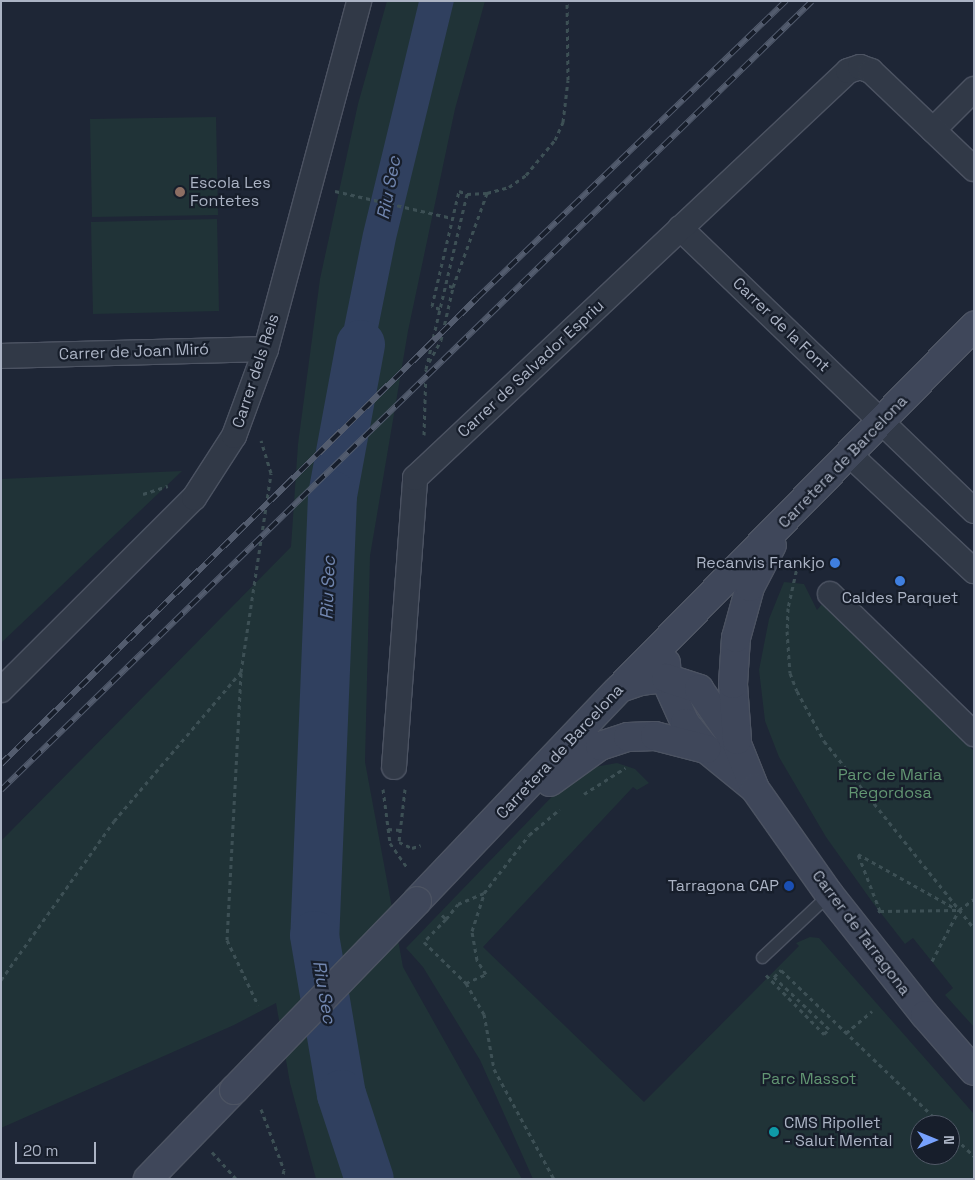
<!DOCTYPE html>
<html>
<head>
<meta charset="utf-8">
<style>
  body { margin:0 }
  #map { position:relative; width:975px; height:1180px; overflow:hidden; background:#1e2636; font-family:"Space Grotesk",sans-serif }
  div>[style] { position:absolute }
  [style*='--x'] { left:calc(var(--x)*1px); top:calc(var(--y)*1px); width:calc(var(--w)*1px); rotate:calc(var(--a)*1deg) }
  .green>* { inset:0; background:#203337 }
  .water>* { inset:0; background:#30405f }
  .river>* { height:49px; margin:-24.5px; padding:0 24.5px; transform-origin:24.5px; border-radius:24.5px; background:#30405f }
  .path>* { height:3px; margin-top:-1.5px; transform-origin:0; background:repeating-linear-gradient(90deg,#3d5055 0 4px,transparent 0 8px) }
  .roads { filter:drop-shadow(1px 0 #4c5362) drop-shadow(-1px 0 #4c5362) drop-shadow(0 1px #4c5362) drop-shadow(0 -1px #4c5362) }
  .lane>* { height:11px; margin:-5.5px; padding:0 5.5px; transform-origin:5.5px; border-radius:5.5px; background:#313947 }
  .street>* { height:24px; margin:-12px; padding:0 12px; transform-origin:12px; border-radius:12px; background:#313947 }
  .secondary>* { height:28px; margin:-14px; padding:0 14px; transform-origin:14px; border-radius:14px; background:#3f475a }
  .rail>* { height:5.5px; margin-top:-2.75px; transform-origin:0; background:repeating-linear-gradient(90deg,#171e2b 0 11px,#535c6e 0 22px); box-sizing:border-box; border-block:1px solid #535c6e }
  .bridges { filter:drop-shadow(1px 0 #4c5362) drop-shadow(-1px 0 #4c5362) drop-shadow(0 1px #4c5362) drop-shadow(0 -1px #4c5362) }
  .secondary-bridge>* { height:28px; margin:-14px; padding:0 14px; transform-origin:14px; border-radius:14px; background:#3f475a }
  .dots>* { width:14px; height:14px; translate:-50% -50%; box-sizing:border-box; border:2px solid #171e2b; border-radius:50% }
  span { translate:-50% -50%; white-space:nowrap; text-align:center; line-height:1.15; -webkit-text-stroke:4.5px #171e2b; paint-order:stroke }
  .poi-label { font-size:16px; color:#abb3c4 }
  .left { translate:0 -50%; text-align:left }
  .right { translate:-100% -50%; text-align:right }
  .street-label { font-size:16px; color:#abb3c4 }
  .park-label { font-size:16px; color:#629572 }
  .water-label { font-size:18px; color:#7186af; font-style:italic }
  .frame { position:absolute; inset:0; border:2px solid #abb3c4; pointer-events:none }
  .north { position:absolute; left:910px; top:1115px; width:50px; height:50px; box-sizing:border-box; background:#171e2b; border:1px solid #525a68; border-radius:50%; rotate:90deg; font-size:14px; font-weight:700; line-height:20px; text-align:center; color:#abb3c4 }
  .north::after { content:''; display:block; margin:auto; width:18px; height:22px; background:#77a1fd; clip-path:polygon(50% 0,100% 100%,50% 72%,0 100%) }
  .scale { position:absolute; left:15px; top:1142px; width:81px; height:22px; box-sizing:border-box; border:2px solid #abb3c4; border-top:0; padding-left:6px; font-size:15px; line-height:18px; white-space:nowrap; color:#abb3c4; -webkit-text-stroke:4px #171e2b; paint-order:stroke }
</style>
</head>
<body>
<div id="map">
  <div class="green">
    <i style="clip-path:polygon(387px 1px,485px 1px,455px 109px,408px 331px,370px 556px,365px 762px,403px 967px,522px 1179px,316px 1179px,290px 1083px,276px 1003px,234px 1025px,1px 1128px,1px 841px,291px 547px,298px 444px,320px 279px,358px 104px)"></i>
    <i style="clip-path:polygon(216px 117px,218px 215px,92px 217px,90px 119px)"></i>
    <i style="clip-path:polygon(217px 219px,219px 311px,93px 314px,91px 222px)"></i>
    <i style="clip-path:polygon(182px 471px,1px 643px,1px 479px)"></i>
    <i style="clip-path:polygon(784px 582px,804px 584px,817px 610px,822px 604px,974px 751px,974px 1027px,945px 995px,953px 988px,913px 938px,905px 944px,873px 903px,826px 837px,779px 757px,765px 721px,759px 670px,769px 619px)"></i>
    <i style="clip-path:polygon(evenodd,617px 763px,635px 769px,649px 783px,637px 790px,633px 787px,483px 947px,644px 1102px,799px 946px,796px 943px,810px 937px,819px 938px,974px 1114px,974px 1179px,533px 1179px,480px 1060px,423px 967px,406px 948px,566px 782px,589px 768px,617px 763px,920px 1125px,950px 1125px,950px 1155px,920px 1155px,920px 1125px)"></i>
  </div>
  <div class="water">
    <i style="clip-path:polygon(419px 1px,454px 1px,396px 239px,365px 393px,323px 431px,363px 233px)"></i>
  </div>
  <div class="river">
    <i style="--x:360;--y:344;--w:154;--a:100.5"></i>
    <i style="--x:332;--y:495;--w:440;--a:92.3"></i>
    <i style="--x:314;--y:935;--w:161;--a:80.4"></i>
    <i style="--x:341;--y:1094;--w:89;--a:71.8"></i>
  </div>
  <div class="path">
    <i style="--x:335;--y:191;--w:120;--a:13"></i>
    <i style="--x:459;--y:191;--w:9;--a:21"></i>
    <i style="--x:467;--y:194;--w:118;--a:103.2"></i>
    <i style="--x:440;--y:309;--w:9;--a:-159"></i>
    <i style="--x:432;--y:306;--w:118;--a:-76.8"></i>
    <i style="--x:467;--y:194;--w:20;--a:-3"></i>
    <i style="--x:487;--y:193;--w:23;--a:-15"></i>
    <i style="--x:509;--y:187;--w:21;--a:-35"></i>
    <i style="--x:526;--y:175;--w:45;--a:-50.4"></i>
    <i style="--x:555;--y:140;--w:20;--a:-66"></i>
    <i style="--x:563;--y:122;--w:42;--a:-83.2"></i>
    <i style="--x:568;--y:80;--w:79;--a:-90.7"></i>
    <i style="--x:453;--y:287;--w:100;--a:-70.1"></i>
    <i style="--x:429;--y:362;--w:25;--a:-61"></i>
    <i style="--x:441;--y:340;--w:54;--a:-77.2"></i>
    <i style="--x:453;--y:287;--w:7;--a:-164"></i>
    <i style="--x:424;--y:435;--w:66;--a:-88.3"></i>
    <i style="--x:426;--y:369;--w:62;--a:-76.9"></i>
    <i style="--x:143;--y:494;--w:26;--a:-18"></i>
    <i style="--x:798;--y:563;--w:46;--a:102.5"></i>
    <i style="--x:788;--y:608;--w:23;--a:92"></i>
    <i style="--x:787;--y:631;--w:42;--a:85.9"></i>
    <i style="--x:790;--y:673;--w:19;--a:69"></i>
    <i style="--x:797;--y:691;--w:57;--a:61.6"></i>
    <i style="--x:824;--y:741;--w:240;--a:51.3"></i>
    <i style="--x:241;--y:673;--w:267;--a:93"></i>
    <i style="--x:227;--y:940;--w:72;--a:64.5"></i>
    <i style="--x:383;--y:789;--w:54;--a:82.6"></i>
    <i style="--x:390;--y:843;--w:29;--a:55"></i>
    <i style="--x:405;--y:789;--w:53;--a:96.5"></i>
    <i style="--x:399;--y:842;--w:14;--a:25"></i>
    <i style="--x:412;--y:848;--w:9;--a:-18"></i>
    <i style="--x:584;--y:794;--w:49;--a:-32.4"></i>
    <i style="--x:388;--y:829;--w:12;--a:5"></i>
    <i style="--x:880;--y:911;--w:78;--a:-0.7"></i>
    <i style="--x:878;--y:912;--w:2;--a:-27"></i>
    <i style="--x:880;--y:911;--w:61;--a:-111.1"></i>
    <i style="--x:858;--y:854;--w:112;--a:29.3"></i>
    <i style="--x:442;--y:915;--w:6;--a:45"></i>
    <i style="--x:446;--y:919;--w:32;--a:134"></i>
    <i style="--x:424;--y:942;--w:59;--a:44.3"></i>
    <i style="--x:466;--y:983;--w:36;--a:60"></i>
    <i style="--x:484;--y:1014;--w:56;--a:79.7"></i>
    <i style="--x:494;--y:1069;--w:125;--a:61.4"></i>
    <i style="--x:446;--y:919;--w:19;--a:-51"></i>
    <i style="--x:458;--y:904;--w:28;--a:-23"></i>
    <i style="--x:932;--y:961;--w:58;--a:-62.1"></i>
    <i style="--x:959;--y:910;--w:19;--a:-36"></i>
    <i style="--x:766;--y:975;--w:83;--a:45.5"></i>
    <i style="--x:824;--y:1034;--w:7;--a:-45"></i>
    <i style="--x:829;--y:1029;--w:76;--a:-136.6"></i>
    <i style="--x:774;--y:977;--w:10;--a:-45"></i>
    <i style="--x:781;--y:970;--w:223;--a:43.9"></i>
    <i style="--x:1;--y:980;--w:195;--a:-54.6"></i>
    <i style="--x:114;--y:821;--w:196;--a:-49.6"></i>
    <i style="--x:241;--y:672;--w:201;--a:-81.4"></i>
    <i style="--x:271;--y:473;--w:34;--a:-107"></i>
    <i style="--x:466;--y:983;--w:22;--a:-24"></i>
    <i style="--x:486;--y:974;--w:17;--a:-123"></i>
    <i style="--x:477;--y:960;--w:29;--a:-100"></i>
    <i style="--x:472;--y:931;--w:40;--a:-72"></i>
    <i style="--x:484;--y:893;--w:73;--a:-52.2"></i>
    <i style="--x:529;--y:835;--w:40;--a:-40"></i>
    <i style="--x:846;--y:1033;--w:34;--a:-40"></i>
    <i style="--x:261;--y:1109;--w:65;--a:69.3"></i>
    <i style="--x:284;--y:1170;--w:9;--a:103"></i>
    <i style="--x:950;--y:1133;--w:33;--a:44"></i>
    <i style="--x:212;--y:1152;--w:36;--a:48"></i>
  </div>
  <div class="roads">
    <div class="lane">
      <i style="--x:762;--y:957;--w:92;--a:-43.2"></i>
    </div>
    <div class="street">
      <i style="--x:933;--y:130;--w:58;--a:-45"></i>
      <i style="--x:680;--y:228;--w:408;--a:43.9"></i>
      <i style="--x:1;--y:356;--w:265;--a:-1.5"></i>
      <i style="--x:850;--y:455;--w:170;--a:43.1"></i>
      <i style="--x:830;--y:594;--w:201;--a:44.2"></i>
      <i style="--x:1;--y:690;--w:272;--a:-44.9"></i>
      <i style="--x:194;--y:498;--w:74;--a:-57.2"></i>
      <i style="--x:234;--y:436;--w:93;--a:-69.8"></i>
      <i style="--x:266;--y:349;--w:360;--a:-75"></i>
      <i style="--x:394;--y:767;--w:290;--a:-85.8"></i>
      <i style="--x:415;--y:478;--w:594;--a:-43.23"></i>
      <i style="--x:848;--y:71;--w:13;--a:-18"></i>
      <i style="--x:860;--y:67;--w:12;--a:20"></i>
      <i style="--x:871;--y:71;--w:142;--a:43.6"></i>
    </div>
    <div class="secondary">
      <i style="--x:666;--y:663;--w:20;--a:87"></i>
      <i style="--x:667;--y:683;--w:44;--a:65.8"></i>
      <i style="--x:685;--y:723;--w:33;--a:51"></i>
      <i style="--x:706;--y:749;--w:62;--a:39.1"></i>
      <i style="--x:620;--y:688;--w:21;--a:-19"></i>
      <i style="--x:640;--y:681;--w:26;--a:-7"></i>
      <i style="--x:666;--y:678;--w:35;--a:18"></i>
      <i style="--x:699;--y:689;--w:67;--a:55.4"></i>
      <i style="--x:737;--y:744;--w:48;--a:68.2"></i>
      <i style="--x:755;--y:789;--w:128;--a:54.8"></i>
      <i style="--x:829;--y:894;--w:154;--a:51.6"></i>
      <i style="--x:925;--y:1015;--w:74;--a:48.8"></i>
      <i style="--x:737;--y:740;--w:56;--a:-94.1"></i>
      <i style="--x:733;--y:684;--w:46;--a:-86.3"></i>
      <i style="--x:736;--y:638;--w:53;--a:-74.6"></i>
      <i style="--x:750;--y:587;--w:47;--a:-62.4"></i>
      <i style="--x:550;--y:782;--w:62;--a:-35.8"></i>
      <i style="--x:600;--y:746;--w:29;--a:-18"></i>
      <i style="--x:628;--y:737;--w:27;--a:-2"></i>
      <i style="--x:655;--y:736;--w:53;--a:14.3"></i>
      <i style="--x:417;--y:901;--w:290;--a:-46.4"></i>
      <i style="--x:617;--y:691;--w:511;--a:-45.63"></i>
      <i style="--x:148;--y:1179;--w:124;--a:-46"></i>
    </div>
  </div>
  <div class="rail">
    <i style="--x:1;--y:764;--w:666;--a:-44.39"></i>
    <i style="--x:477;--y:298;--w:429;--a:-43.9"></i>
    <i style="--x:1;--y:790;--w:1131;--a:-44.21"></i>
  </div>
  <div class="bridges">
    <div class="secondary-bridge">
      <i style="--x:234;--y:1090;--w:263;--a:-45.9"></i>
    </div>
  </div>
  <div class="dots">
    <i style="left:180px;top:192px;background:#8d6e63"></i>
    <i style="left:835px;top:563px;background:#3f7fe0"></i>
    <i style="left:900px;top:581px;background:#3f7fe0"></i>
    <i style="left:789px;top:886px;background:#1a4fb4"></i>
    <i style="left:774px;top:1132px;background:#0f9aa8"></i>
  </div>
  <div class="poi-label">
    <span class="left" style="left:190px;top:192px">Escola Les<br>Fontetes</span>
    <span class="right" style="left:825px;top:563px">Recanvis Frankjo</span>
    <span style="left:900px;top:598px">Caldes Parquet</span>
    <span class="right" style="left:779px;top:886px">Tarragona CAP</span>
    <span class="left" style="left:784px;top:1132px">CMS Ripollet<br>- Salut Mental</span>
  </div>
  <div class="street-label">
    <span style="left:781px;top:325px;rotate:44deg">Carrer de la Font</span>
    <span style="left:134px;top:352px;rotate:-2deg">Carrer de Joan Miró</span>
    <span style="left:531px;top:369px;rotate:-43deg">Carrer de Salvador Espriu</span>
    <span style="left:256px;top:371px;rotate:-72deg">Carrer dels Reis</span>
    <span style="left:843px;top:462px;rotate:-46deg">Carretera de Barcelona</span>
    <span style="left:560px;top:752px;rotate:-47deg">Carretera de Barcelona</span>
    <span style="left:861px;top:933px;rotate:53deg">Carrer de Tarragona</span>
  </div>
  <div class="park-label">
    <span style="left:890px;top:784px">Parc de Maria<br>Regordosa</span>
    <span style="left:809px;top:1079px">Parc Massot</span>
  </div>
  <div class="water-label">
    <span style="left:389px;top:188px;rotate:-79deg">Riu Sec</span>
    <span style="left:328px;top:588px;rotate:-88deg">Riu Sec</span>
    <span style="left:324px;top:992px;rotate:80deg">Riu Sec</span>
  </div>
  <div class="frame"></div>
  <div class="north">N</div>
  <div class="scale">20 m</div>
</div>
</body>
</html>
